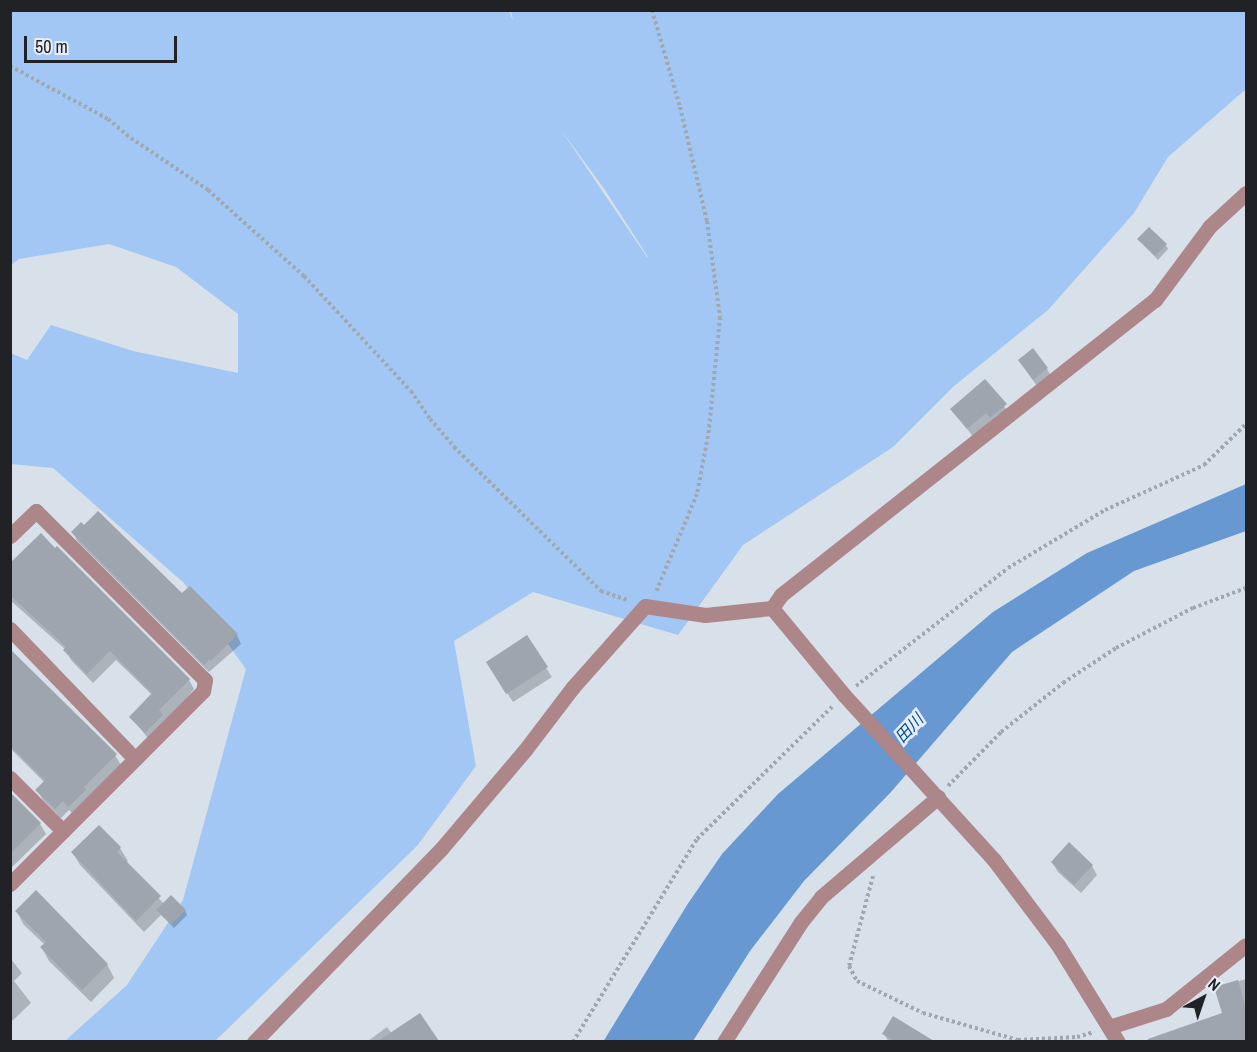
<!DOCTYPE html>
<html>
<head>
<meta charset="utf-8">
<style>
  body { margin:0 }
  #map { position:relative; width:1257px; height:1052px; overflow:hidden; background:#d8e0e9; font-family:"Archivo Narrow","Noto Sans JP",sans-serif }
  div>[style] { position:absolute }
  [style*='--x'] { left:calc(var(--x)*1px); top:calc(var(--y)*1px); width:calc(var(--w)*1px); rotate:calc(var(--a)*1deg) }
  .green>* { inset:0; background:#a2c7f4 }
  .water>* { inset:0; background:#6898d2 }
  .shadow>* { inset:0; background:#0003 }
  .building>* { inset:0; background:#9ea5ae }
  .path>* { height:4px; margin-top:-2px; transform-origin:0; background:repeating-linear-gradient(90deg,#a0a7ae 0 3px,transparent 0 6px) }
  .minor>* { height:15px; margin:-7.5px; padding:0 7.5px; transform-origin:7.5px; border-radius:7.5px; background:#ac8688 }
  span { translate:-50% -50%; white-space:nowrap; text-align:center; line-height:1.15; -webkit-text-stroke:5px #e5edf6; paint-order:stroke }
  .water-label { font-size:16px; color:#00498f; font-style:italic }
  .frame { position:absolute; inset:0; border:12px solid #202226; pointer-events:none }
  .north { position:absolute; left:1173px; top:968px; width:60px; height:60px; -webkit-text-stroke:4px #e5edf6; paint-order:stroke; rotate:40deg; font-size:16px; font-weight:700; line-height:24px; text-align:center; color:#202226 }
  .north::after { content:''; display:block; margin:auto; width:21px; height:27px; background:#202226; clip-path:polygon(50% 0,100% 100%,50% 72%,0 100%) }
  .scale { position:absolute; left:24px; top:36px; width:153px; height:27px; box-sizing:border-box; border:3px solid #202226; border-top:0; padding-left:8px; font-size:18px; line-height:21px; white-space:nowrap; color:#202226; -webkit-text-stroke:4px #e5edf6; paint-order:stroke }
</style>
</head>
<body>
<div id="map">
  <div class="green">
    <i style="clip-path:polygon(evenodd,509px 10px,513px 21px,511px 11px,1246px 11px,1246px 89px,1168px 157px,1134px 213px,1048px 310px,954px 386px,893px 447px,743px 545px,678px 635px,533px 592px,454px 641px,476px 766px,417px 846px,215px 1041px,65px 1041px,127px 985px,183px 900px,246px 669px,184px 583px,53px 468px,11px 464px,10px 353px,27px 360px,51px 325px,133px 351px,238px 373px,238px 314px,176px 267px,109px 244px,19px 259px,11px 265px,11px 11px,509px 10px,561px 130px,605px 190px,648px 257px,647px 257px,561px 130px)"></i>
  </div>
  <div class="water">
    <i style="clip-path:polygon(1246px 484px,1246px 531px,1134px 571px,1012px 652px,891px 792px,804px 881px,750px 951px,693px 1041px,603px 1042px,687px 905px,722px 854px,778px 794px,993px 612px,1087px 553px)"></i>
  </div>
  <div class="shadow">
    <i style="clip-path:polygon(1139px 240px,1166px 245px,1168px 249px,1158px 260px)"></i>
    <i style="clip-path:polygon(1020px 361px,1047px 369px,1052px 378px,1039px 389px)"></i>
    <i style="clip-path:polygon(984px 381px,1011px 415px,974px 438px,952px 409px)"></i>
    <i style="clip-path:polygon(73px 532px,182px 595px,237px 635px,241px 644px,209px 672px,77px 541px)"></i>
    <i style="clip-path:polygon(10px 561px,189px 680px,194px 689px,151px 742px,131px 717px,152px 695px,116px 660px,93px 683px,71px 660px,66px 650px,10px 600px)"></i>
    <i style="clip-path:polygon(10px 652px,115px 755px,121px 765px,75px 816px,69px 810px,61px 818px,43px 800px,37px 790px,45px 783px,10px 748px)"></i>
    <i style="clip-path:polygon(546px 668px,552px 677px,513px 702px,493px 672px)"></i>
    <i style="clip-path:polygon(10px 796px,40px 824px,46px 834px,10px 869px)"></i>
    <i style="clip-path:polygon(99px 827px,120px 848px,128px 861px,126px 863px,164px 904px,185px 910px,187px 915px,174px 928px,161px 915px,144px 932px,80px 865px,73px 853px)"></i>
    <i style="clip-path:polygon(1052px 862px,1092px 866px,1097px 875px,1081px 893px,1058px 872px)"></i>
    <i style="clip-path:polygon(17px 912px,107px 964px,114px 978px,91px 1002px,49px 961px,42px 948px,45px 945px,24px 925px)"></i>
    <i style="clip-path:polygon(10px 958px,22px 973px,14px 981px,31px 1003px,10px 1023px)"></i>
    <i style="clip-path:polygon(1246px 979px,1246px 1042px,1167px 1042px,1165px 1035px,1224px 1014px,1216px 988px)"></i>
    <i style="clip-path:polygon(420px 1016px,437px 1041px,368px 1041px,387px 1027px,392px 1034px)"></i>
    <i style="clip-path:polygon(884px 1034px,921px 1035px,925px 1042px,889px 1042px)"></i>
  </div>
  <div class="building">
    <i style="clip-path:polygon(1149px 227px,1167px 244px,1155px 256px,1137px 239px)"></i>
    <i style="clip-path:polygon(1033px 348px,1048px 368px,1033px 380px,1018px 360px)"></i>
    <i style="clip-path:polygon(985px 379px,1007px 404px,990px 418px,986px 413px,967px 429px,950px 409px)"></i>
    <i style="clip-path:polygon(98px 511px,182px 593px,190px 586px,238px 634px,211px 661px,209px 660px,204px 665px,71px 532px,81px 522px,84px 525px)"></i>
    <i style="clip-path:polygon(41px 533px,55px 548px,57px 546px,190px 679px,159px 710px,163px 715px,145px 733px,129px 717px,152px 693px,110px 651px,87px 674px,63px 650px,66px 647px,10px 595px,10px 563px)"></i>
    <i style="clip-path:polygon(527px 635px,548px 667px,506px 694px,486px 662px)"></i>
    <i style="clip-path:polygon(10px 649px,117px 754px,84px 787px,86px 790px,68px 807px,63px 801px,55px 809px,35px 790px,45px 780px,10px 746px)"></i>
    <i style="clip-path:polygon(10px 792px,41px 823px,10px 854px)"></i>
    <i style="clip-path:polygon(99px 825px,121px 847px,117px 852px,161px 896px,136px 921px,71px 852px)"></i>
    <i style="clip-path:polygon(1069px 842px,1093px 865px,1074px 885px,1051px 862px)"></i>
    <i style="clip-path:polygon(36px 890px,108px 964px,82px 990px,40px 947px,46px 942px,15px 911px)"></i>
    <i style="clip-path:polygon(171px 895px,186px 910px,171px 924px,156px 910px)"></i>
    <i style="clip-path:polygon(1238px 980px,1246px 1009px,1246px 1041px,1148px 1041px,1148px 1039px,1222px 1013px,1214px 987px)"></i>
    <i style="clip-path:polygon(420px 1013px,439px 1041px,378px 1041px)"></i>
    <i style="clip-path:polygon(893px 1016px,934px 1041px,895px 1041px,882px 1034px)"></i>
  </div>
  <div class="path">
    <i style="--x:652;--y:10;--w:101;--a:73.9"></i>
    <i style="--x:680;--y:107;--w:117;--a:76.7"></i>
    <i style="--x:707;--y:221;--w:97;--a:82.3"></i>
    <i style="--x:720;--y:317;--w:114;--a:95.6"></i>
    <i style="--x:709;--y:430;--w:65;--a:100.6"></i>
    <i style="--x:697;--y:494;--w:106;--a:112.7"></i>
    <i style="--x:10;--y:66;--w:111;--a:28.4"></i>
    <i style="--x:108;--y:119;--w:30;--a:40"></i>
    <i style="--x:131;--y:138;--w:93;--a:34"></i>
    <i style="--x:208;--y:190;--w:129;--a:41.9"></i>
    <i style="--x:304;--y:276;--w:157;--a:47.1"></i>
    <i style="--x:411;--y:391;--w:34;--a:56"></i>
    <i style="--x:430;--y:419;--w:37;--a:49"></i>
    <i style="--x:454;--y:447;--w:206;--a:44.4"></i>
    <i style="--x:601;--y:591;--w:28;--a:19"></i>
    <i style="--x:856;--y:686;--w:192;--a:-37.8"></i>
    <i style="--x:1008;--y:568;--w:113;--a:-30.9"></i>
    <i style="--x:1105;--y:510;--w:109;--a:-24.4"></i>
    <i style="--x:1204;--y:465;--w:59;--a:-44.3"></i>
    <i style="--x:948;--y:786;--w:76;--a:-45.5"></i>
    <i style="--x:1001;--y:732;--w:79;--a:-38.3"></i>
    <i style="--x:1063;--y:683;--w:64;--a:-33.4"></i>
    <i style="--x:1116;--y:648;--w:87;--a:-27.5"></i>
    <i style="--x:1193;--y:608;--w:57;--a:-20.7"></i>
    <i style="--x:873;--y:876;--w:93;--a:104.9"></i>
    <i style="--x:849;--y:966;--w:17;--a:62"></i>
    <i style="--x:857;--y:981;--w:73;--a:25.9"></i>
    <i style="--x:923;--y:1013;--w:99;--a:15.9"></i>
    <i style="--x:1018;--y:1040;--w:59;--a:-2.9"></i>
    <i style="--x:1077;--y:1037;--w:18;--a:-16"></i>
    <i style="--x:573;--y:1042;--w:238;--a:-58.6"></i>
    <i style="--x:697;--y:839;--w:189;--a:-44.4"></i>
  </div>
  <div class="minor">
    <i style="--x:10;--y:536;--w:36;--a:-44"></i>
    <i style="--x:36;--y:511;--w:239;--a:45"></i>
    <i style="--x:205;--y:680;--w:11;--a:100"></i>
    <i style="--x:203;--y:691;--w:273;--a:135"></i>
    <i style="--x:772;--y:608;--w:16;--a:-55"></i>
    <i style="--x:781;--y:595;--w:476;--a:-38.3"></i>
    <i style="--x:1155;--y:300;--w:92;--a:-53.4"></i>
    <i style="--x:1210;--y:226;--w:49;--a:-42.5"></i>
    <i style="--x:10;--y:629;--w:180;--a:46.1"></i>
    <i style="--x:10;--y:778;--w:75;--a:45"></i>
    <i style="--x:1109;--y:1027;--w:60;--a:-17.5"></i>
    <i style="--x:1166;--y:1009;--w:102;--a:-38.7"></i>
    <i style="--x:254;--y:1042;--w:269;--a:-45.9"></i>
    <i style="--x:441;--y:849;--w:130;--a:-49.7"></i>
    <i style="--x:525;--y:750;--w:79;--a:-52.7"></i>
    <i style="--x:573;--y:687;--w:108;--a:-48.4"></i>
    <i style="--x:645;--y:606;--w:61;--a:8.5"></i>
    <i style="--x:705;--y:615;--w:67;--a:-6"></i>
    <i style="--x:772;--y:608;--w:113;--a:50.4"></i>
    <i style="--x:844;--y:695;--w:223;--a:47.7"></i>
    <i style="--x:994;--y:860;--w:106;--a:53"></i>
    <i style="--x:1058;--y:945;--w:114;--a:58.3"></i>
    <i style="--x:724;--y:1042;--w:143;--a:-57.3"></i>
    <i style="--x:801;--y:922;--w:32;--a:-51"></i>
    <i style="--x:821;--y:897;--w:154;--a:-40.5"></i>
  </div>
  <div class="water-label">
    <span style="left:909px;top:728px;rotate:-47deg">田川</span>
  </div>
  <div class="frame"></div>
  <div class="north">N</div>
  <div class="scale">50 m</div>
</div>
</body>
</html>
